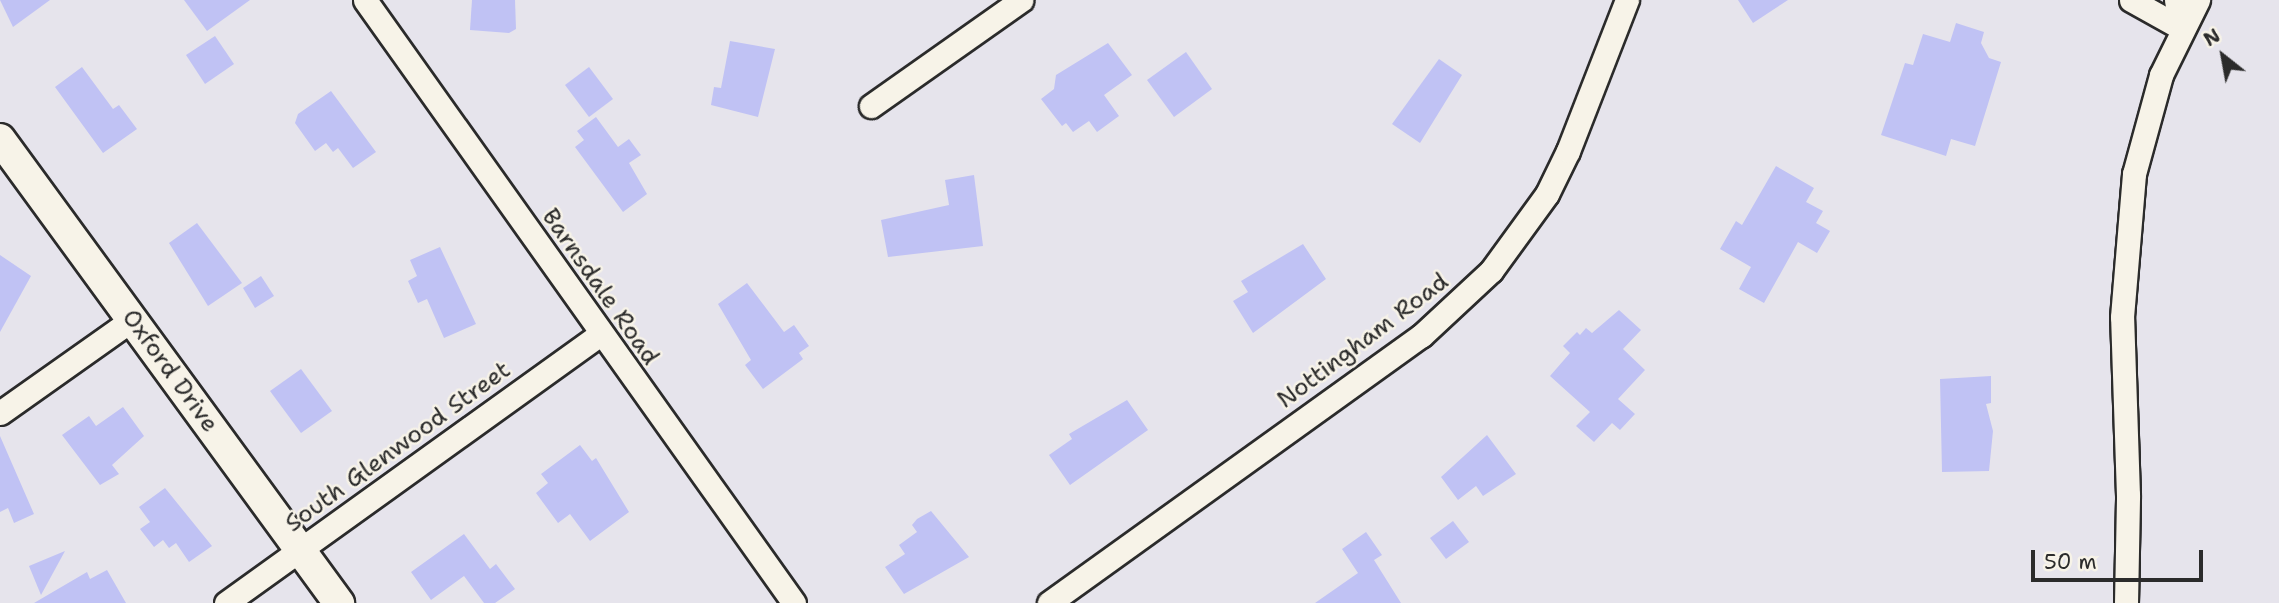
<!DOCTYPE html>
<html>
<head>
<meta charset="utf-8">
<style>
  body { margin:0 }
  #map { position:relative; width:2279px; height:603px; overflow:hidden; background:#e6e4ec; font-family:"Shantell Sans",sans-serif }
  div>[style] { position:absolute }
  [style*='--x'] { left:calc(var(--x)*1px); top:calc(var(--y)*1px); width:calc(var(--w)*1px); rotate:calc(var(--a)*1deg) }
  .building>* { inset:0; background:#c0c2f4 }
  .roads { filter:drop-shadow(2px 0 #2b2b2b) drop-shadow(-2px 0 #2b2b2b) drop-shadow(0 2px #2b2b2b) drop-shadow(0 -2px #2b2b2b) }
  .minor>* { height:23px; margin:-11.5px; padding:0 11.5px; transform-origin:11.5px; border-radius:11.5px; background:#f7f3e8 }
  .major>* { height:30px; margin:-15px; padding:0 15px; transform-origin:15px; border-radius:15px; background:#f7f3e8 }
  span { translate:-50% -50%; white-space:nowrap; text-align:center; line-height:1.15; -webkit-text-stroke:5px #f7f3e8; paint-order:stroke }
  .street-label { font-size:24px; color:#2b2b2b }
  .north { position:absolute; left:2188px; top:21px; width:70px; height:70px; -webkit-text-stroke:5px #f7f3e8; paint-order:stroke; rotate:329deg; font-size:19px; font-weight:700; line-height:28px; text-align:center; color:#2b2b2b }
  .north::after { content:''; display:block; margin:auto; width:24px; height:32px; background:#2b2b2b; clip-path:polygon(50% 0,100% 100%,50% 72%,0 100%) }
  .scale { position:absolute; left:2031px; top:550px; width:172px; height:32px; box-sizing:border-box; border:4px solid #2b2b2b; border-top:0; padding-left:9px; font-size:21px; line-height:24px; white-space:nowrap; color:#2b2b2b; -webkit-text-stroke:5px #f7f3e8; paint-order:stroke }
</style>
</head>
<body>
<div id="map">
  <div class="building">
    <i style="clip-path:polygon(0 0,50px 0,13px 27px)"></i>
    <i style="clip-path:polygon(184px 0,250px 0,207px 31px)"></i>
    <i style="clip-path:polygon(472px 0,515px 0,516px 29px,509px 33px,470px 30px)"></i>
    <i style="clip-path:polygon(1738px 0,1788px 0,1753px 23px)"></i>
    <i style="clip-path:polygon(1956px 23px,1984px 32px,1981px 43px,1989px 58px,2001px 62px,1975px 146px,1951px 139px,1946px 156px,1881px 135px,1905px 63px,1913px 65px,1923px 34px,1950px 42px)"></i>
    <i style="clip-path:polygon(215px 36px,234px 64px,205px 84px,186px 55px)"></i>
    <i style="clip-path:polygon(730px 41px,775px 49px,758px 117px,711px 105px,714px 87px,721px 88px)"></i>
    <i style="clip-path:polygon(1108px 43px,1132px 75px,1104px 95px,1119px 116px,1097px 132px,1089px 121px,1073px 132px,1066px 123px,1062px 126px,1041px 99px,1054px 89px,1056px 75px)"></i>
    <i style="clip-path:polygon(1186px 52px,1212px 89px,1174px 117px,1147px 80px)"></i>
    <i style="clip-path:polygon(1439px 59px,1462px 75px,1420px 143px,1392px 124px)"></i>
    <i style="clip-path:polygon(82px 67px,113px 109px,119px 105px,137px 129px,103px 153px,55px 87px)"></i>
    <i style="clip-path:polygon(589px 67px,613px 99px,589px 117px,565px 85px)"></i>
    <i style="clip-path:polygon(331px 91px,376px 152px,353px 168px,338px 148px,333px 152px,326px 143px,315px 151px,295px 123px,298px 114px)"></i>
    <i style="clip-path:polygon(596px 117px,618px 147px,629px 139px,641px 155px,629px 163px,647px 194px,623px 212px,575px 147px,584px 140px,577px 131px)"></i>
    <i style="clip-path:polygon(1776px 166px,1814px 188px,1806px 202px,1823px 211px,1816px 223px,1830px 231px,1817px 253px,1798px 242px,1764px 303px,1739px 289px,1751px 267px,1720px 249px,1736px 221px,1742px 225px)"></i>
    <i style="clip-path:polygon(974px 175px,983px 246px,888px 257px,881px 220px,949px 205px,945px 180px)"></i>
    <i style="clip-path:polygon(197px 223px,242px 283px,208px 306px,169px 243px)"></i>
    <i style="clip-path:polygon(1303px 244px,1326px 279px,1253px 333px,1233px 301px,1248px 292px,1241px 281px)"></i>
    <i style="clip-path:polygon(440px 247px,476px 324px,444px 338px,427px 299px,418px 303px,408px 281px,417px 276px,410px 260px)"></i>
    <i style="clip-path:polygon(0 255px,31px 276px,0 332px)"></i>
    <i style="clip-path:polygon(261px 276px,274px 296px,255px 308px,243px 288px)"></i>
    <i style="clip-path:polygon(747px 283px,784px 332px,794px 325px,809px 346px,799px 353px,803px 359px,763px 389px,745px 365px,751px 360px,718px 304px)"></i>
    <i style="clip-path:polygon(1619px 310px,1641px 330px,1623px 349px,1645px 370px,1618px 399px,1635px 414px,1620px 430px,1612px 423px,1594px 442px,1576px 426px,1590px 412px,1550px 376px,1570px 353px,1563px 346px,1577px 332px,1580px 335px,1586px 328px,1592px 333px)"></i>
    <i style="clip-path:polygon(301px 369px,332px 411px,301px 433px,270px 391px)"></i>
    <i style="clip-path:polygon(1991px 376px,1991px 403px,1986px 404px,1993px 431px,1989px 471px,1942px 472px,1940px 379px)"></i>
    <i style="clip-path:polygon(1127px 400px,1148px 430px,1070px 485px,1049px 455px,1072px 439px,1069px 434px)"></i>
    <i style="clip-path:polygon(123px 407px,144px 436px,112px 465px,119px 474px,100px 485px,62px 435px,89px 416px,96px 426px)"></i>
    <i style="clip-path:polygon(1487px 435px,1516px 474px,1483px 496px,1476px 486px,1458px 500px,1441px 477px)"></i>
    <i style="clip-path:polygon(0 436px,34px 514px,14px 523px,8px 508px,0 512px)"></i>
    <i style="clip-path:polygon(580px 445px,592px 461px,596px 458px,629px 512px,590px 541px,570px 514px,558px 523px,536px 493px,548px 483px,541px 474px)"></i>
    <i style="clip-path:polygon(165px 488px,212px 546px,189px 562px,176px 543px,169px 548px,163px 540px,154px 547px,140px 529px,150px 522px,139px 507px)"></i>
    <i style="clip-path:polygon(931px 511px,969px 557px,904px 594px,885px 567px,905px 554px,899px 545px,917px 532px,912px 525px,917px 519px)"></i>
    <i style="clip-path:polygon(1453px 521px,1469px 542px,1446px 559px,1430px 538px)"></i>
    <i style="clip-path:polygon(1366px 532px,1382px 555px,1374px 560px,1401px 603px,1315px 603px,1358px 573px,1342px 549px)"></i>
    <i style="clip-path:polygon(464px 534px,490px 569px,496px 564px,515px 589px,495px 603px,484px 603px,464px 576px,431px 600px,411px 572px)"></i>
    <i style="clip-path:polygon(65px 551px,41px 595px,29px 566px)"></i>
    <i style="clip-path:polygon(107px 570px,126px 603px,34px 603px,87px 572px,90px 579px)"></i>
  </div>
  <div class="roads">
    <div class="minor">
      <i style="--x:365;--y:0;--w:740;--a:54.57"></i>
      <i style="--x:2131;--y:0;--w:57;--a:29.2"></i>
      <i style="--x:2176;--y:0;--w:28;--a:80"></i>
      <i style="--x:871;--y:106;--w:184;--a:-35.2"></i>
      <i style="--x:0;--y:413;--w:163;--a:-35.3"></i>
      <i style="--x:226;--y:603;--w:461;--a:-35.7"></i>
      <i style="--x:1049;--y:603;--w:458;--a:-35.7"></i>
      <i style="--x:1421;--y:336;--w:96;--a:-42.9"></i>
      <i style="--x:1491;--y:271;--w:95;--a:-54"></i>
      <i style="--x:1547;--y:194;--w:48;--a:-64"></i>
      <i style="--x:1568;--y:151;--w:162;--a:-68.7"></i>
      <i style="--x:2126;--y:603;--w:108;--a:-88.9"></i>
      <i style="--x:2128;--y:495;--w:178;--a:-91.9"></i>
      <i style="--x:2122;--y:317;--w:144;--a:-85.2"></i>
      <i style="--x:2134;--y:174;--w:103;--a:-74.7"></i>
      <i style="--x:2161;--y:75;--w:84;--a:-63.7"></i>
    </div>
    <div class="major">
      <i style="--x:0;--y:139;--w:575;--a:53.85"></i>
    </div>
  </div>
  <div class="street-label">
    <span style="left:600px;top:287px;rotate:55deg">Barnsdale Road</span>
    <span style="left:1363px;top:341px;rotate:-37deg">Nottingham Road</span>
    <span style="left:170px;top:371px;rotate:54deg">Oxford Drive</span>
    <span style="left:398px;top:447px;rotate:-36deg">South Glenwood Street</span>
  </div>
  <div class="north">N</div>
  <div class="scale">50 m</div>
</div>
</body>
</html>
